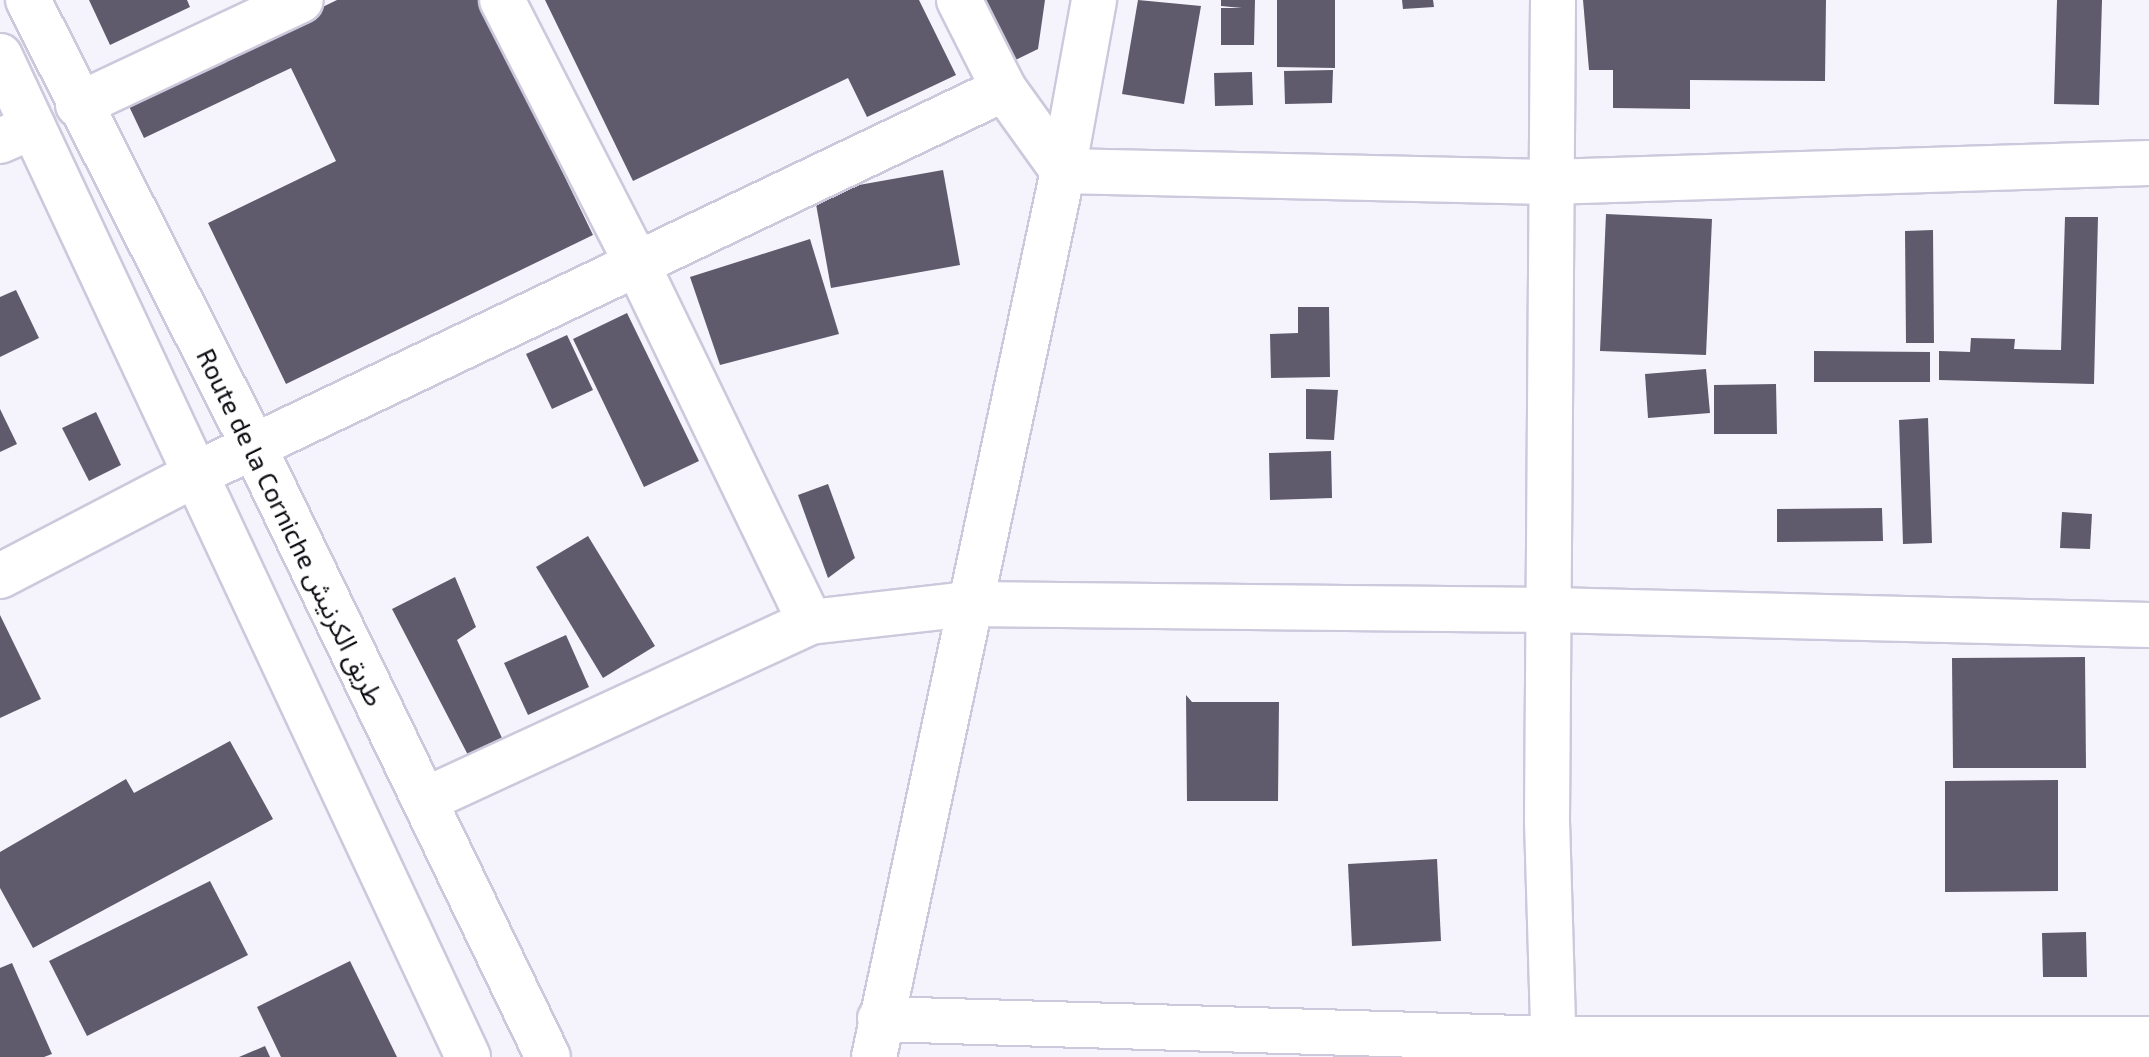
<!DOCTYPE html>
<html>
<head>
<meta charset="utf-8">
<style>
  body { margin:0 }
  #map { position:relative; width:2149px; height:1057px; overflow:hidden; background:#f5f4fc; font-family:"Exo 2","Noto Sans Arabic",sans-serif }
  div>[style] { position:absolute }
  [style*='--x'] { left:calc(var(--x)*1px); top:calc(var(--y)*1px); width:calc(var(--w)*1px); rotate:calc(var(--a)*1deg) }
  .building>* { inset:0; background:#5f5b6c }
  .roads { filter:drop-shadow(2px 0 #cdc9dc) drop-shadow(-2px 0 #cdc9dc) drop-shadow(0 2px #cdc9dc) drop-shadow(0 -2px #cdc9dc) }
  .minor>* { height:44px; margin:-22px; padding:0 22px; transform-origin:22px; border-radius:22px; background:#fff }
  span { translate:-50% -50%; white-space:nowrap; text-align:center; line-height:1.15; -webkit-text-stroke:8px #fff; paint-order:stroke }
  .street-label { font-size:26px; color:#0d0c12 }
</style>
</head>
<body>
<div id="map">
  <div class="building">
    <i style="clip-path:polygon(89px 0,187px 0,190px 7px,110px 45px)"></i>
    <i style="clip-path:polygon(337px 0,479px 0,593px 235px,286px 384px,208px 223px,336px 161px,291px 68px,144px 138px,127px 102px)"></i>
    <i style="clip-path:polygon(545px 0,919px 0,956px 75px,867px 117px,848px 78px,633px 181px)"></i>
    <i style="clip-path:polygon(971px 0,1045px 0,1038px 49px,1001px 67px)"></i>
    <i style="clip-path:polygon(1138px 0,1201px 6px,1184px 104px,1122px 94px)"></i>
    <i style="clip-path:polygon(1221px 0,1255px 0,1254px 45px,1221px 45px,1221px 8px,1242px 8px,1221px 6px)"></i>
    <i style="clip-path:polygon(1277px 0,1335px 0,1335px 68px,1277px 67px)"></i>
    <i style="clip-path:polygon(1402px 0,1433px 0,1434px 7px,1403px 9px)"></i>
    <i style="clip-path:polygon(1583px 0,1826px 0,1825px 81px,1690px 80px,1690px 109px,1613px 108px,1613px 70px,1589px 70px)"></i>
    <i style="clip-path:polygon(2057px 0,2102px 0,2099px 105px,2054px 104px)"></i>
    <i style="clip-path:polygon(1333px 70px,1332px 103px,1285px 104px,1284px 71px)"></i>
    <i style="clip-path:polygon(1252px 72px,1253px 105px,1215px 106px,1214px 73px)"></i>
    <i style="clip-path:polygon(943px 170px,960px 265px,831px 288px,814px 193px)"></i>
    <i style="clip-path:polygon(1606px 214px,1712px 219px,1706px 355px,1600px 351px)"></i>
    <i style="clip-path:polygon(2065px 217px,2098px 217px,2094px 384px,1939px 380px,1939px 351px,1970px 352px,1971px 338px,2015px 339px,2014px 349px,2061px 350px)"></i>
    <i style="clip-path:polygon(1933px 230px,1934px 343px,1906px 343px,1905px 231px)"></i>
    <i style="clip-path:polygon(810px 239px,839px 334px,720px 365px,690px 277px)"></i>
    <i style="clip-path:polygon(16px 290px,39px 338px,0 357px,0 297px)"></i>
    <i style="clip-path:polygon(1298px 307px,1329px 307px,1330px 377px,1271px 378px,1270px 334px,1298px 333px)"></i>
    <i style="clip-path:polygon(627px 313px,699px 461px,644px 487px,573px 339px)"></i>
    <i style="clip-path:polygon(567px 335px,593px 390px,552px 409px,526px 354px)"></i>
    <i style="clip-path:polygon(1814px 351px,1930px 352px,1930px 382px,1814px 382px)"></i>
    <i style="clip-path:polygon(1706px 369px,1710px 413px,1648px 418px,1645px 374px)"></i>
    <i style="clip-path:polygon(1776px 384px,1777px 434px,1714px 434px,1714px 385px)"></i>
    <i style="clip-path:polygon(1306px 389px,1338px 390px,1334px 440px,1306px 439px)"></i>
    <i style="clip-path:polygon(0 409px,17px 444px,0 452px)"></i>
    <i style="clip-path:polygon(96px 412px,121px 465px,89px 481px,62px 428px)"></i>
    <i style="clip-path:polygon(1928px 418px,1932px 543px,1903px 544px,1899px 420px)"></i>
    <i style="clip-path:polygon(1331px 451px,1332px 498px,1270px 500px,1269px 453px)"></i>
    <i style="clip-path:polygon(828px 484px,855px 558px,828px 578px,798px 495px)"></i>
    <i style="clip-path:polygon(1882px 508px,1883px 541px,1777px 542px,1777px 509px)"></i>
    <i style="clip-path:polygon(2062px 512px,2092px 514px,2090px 549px,2060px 548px)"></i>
    <i style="clip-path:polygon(588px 536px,655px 646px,603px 678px,536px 567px)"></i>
    <i style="clip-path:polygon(455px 577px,476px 627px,457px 640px,502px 738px,468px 755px,392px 609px)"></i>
    <i style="clip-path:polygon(0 615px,41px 699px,0 718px)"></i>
    <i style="clip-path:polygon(566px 635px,589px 687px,528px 715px,504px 663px)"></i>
    <i style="clip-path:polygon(2085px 657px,2086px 768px,1953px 768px,1952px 658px)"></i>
    <i style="clip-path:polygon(1186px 695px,1192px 702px,1279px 702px,1278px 801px,1187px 801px)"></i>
    <i style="clip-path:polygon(230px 741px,273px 819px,33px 948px,0 888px,0 852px,126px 779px,134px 793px)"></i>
    <i style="clip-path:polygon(2058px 780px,2058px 891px,1945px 892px,1945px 781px)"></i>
    <i style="clip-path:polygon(1437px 859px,1441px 941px,1352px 946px,1348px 864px)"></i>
    <i style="clip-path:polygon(210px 881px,248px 955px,87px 1036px,49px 961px)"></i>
    <i style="clip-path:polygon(2086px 932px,2087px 977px,2043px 977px,2042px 933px)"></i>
    <i style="clip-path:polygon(350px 961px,397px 1057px,281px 1057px,257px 1007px)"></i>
    <i style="clip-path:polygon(12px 963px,52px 1054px,44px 1057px,0 1057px,0 968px)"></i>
    <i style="clip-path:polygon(265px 1046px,270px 1057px,239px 1057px)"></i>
  </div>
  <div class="roads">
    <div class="minor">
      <i style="--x:28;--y:0;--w:501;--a:63.18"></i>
      <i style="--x:254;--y:447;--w:677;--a:64.27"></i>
      <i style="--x:502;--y:0;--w:299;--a:62.9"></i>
      <i style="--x:638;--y:266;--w:395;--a:64.2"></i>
      <i style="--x:959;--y:0;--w:100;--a:63.2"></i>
      <i style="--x:1004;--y:89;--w:101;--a:54.3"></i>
      <i style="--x:1063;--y:171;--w:485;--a:1.3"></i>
      <i style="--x:1548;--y:182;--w:601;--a:-1.81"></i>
      <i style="--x:1553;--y:0;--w:821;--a:90.42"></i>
      <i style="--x:1547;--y:821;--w:236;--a:88.3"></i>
      <i style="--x:0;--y:56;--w:1105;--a:64.94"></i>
      <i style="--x:78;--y:105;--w:246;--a:-25.2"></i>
      <i style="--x:0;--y:141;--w:36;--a:-24"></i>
      <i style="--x:0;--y:576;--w:221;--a:-27.5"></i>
      <i style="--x:196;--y:474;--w:895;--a:-25.48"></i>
      <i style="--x:425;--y:800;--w:424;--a:-24.8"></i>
      <i style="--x:810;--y:622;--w:158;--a:-6.5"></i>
      <i style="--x:967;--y:604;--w:584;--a:0.59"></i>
      <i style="--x:1551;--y:610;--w:598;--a:1.44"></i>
      <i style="--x:880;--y:1019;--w:674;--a:1.7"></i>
      <i style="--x:1554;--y:1039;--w:595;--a:0"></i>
      <i style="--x:874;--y:1057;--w:906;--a:-77.96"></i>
      <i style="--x:1063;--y:171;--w:174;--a:-79.7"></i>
    </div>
  </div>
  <div class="street-label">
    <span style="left:291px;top:527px;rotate:64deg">Route de la Corniche طريق الكرنيش</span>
  </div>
</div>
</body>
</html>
